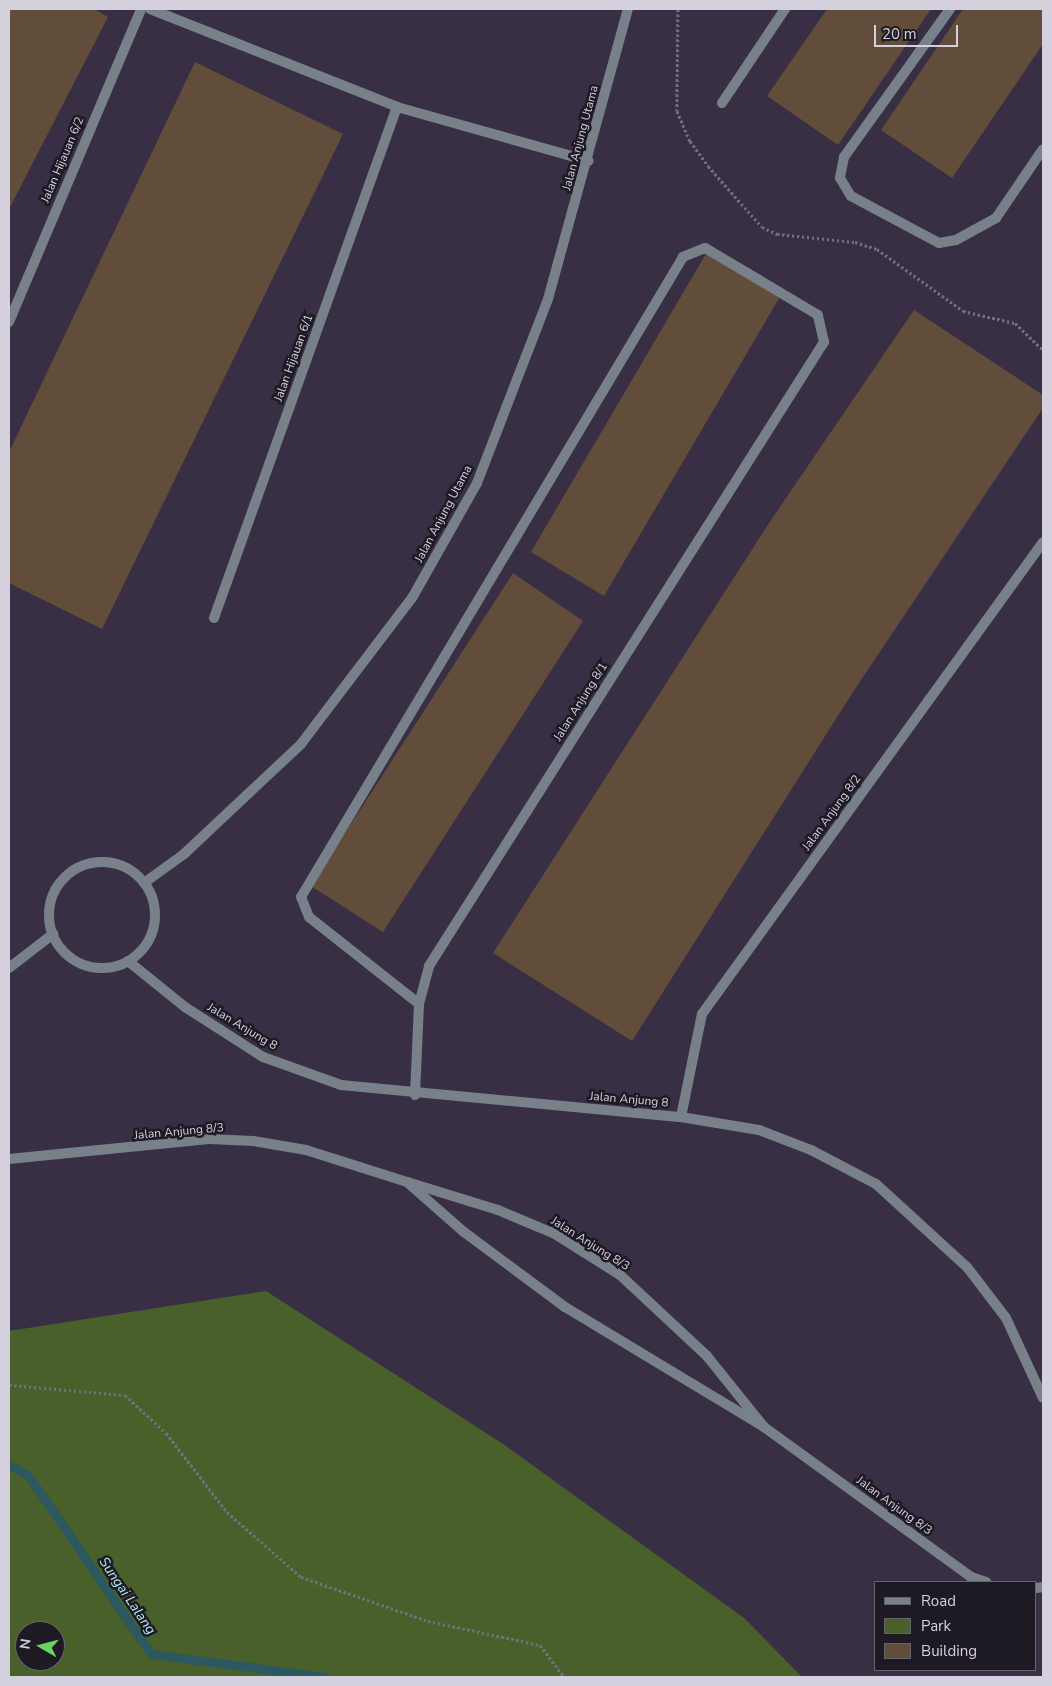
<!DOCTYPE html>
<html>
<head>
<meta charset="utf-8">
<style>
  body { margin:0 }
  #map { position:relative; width:1052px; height:1686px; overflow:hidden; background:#392f45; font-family:"Nunito Sans",sans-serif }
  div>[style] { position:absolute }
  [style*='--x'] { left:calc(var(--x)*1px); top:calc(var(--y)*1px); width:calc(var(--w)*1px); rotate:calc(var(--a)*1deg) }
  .green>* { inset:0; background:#4a602a }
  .stream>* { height:9px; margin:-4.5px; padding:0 4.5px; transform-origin:4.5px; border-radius:4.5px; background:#2b595f }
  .building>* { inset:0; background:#624c3a }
  .path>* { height:3px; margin-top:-1.5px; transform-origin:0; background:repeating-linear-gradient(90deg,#766e80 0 2.5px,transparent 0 5px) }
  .lane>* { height:10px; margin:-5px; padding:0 5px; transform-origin:5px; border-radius:5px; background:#78818a }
  .street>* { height:10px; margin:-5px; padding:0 5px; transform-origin:5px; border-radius:5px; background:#78818a }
  .street>.ring { margin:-5px; padding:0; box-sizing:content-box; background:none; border:10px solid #78818a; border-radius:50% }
  span { translate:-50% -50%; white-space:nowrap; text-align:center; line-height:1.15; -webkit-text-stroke:5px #1e1a24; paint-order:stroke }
  .street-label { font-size:12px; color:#d5d0de }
  .water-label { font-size:14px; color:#b0edf6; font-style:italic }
  .frame { position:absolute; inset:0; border:10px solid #d5d0de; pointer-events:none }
  .legend { position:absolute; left:874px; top:1581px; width:162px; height:90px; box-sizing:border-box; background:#1e1a24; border:1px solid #67636e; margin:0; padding:6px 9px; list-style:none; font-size:15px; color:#d5d0de }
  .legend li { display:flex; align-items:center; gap:10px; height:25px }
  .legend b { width:25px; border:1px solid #67636e }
  .north { position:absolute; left:15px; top:1621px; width:50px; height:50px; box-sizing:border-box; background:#1e1a24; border:1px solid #67636e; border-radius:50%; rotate:278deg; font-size:14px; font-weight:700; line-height:20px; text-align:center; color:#d5d0de }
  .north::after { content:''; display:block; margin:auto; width:18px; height:22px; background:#6ad363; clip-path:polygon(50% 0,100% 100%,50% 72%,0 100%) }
  .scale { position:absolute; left:874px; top:25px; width:84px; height:22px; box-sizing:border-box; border:2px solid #d5d0de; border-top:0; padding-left:6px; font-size:15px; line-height:18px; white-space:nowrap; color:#d5d0de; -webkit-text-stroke:4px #1e1a24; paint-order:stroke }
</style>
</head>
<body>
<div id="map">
  <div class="green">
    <i style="clip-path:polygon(evenodd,266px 1291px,503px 1444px,744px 1618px,802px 1677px,9px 1677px,9px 1331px,266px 1291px,25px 1631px,55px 1631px,55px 1661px,25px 1661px,25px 1631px)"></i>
  </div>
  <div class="stream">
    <i style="--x:9;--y:1465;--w:21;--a:28"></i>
    <i style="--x:28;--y:1475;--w:217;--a:55.5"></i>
    <i style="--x:151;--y:1654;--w:176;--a:7.5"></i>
  </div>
  <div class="building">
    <i style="clip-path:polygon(9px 9px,94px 9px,108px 17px,9px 209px)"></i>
    <i style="clip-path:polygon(827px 9px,931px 9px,838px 145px,767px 96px)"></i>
    <i style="clip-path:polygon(963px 9px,1043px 9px,1043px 44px,952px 178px,881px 130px)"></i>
    <i style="clip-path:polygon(195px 62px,343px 134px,102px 629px,9px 583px,9px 452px)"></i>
    <i style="clip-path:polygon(707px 252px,781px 295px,604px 596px,531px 552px)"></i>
    <i style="clip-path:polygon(914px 310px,1043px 395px,1043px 408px,853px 692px,632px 1041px,493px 953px,769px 523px)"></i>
    <i style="clip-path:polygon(513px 573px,583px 621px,383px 932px,311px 886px)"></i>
  </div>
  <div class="path">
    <i style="--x:678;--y:9;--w:102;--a:90.6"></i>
    <i style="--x:677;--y:111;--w:33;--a:67"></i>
    <i style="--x:690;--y:141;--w:31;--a:54"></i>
    <i style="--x:708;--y:166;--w:81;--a:48.5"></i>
    <i style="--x:762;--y:227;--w:17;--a:25"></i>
    <i style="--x:777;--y:234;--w:78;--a:5.9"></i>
    <i style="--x:855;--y:242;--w:23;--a:18"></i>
    <i style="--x:877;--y:249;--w:106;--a:35.8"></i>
    <i style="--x:963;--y:311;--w:53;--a:13"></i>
    <i style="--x:1015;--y:323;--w:39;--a:44"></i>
    <i style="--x:9;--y:1385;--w:116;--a:4.9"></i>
    <i style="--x:125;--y:1395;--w:56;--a:42.8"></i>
    <i style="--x:166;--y:1433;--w:100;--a:52.3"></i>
    <i style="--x:227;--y:1512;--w:98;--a:41.3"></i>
    <i style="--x:301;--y:1577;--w:134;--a:19.1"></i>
    <i style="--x:428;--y:1621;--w:115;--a:12.1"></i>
    <i style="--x:540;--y:1645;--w:40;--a:53"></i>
  </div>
  <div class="lane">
    <i style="--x:950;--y:9;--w:182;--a:125.6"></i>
    <i style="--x:844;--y:157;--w:21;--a:101"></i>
    <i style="--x:840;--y:178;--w:21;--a:59"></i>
    <i style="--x:851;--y:196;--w:100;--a:28.1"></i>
    <i style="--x:939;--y:243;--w:17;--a:-10"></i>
    <i style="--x:956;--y:240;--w:46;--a:-28.8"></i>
  </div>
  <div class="street">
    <i style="--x:150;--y:9;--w:266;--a:21.6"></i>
    <i style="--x:397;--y:107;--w:199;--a:15.7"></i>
    <i style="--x:722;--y:103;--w:113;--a:-56.2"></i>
    <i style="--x:996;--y:218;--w:83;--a:-55.7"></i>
    <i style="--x:9;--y:322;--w:340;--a:-67.1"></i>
    <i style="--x:214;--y:618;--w:543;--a:-70.3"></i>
    <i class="ring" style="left:49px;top:862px;width:96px;height:96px"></i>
    <i style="--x:144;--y:883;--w:49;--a:-35.9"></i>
    <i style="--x:184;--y:854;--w:161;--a:-43.2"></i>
    <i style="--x:301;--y:744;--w:183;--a:-52.8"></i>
    <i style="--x:412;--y:598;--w:132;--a:-60.5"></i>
    <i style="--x:477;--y:483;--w:197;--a:-68.9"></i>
    <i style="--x:548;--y:299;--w:301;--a:-74.6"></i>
    <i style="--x:128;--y:961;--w:73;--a:38.9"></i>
    <i style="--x:185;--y:1007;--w:93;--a:32.7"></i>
    <i style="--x:263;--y:1057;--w:83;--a:19.7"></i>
    <i style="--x:341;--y:1085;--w:342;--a:5.4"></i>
    <i style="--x:681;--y:1117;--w:79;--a:9.5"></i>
    <i style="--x:759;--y:1130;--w:56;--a:21"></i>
    <i style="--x:811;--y:1150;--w:73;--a:27.6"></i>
    <i style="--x:876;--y:1184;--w:123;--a:42.4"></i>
    <i style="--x:967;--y:1267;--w:64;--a:52.6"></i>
    <i style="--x:1006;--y:1318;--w:88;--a:65.2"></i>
    <i style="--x:9;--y:968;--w:56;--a:-37.7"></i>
    <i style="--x:415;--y:1095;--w:91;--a:-87.5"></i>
    <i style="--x:419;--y:1004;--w:39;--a:-75"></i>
    <i style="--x:429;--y:966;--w:739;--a:-57.67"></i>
    <i style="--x:824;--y:342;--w:28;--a:-103"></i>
    <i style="--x:818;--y:315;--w:131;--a:-149.3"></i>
    <i style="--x:705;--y:248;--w:24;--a:158"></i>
    <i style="--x:683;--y:257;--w:745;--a:120.83"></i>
    <i style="--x:301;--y:897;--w:22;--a:68"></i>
    <i style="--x:309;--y:917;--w:140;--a:38.3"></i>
    <i style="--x:681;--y:1117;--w:105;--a:-78.5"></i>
    <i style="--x:702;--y:1014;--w:582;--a:-54.15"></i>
    <i style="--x:9;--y:1159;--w:201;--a:-5.7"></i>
    <i style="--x:209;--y:1139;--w:44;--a:2.6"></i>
    <i style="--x:253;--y:1141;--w:54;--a:9.6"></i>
    <i style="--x:306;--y:1150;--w:106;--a:17.6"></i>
    <i style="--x:764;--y:1427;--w:91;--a:-128.8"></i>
    <i style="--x:707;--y:1356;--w:119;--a:-137"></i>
    <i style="--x:620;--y:1275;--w:77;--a:-147.8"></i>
    <i style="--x:555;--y:1234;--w:62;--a:-157.2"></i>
    <i style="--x:498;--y:1210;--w:95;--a:-162.9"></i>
    <i style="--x:407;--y:1182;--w:76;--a:41.3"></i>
    <i style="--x:464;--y:1232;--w:126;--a:36.6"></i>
    <i style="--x:565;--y:1307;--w:232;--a:31.1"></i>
    <i style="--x:764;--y:1427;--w:256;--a:35.9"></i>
    <i style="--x:971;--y:1577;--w:16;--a:18"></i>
    <i style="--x:1036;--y:1588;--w:7;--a:-8"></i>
  </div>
  <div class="street-label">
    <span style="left:581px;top:138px;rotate:-75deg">Jalan Anjung Utama</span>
    <span style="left:63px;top:160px;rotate:-67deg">Jalan Hijauan 6/2</span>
    <span style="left:294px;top:358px;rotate:-70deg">Jalan Hijauan 6/1</span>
    <span style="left:444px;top:514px;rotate:-62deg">Jalan Anjung Utama</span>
    <span style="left:581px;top:702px;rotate:-58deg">Jalan Anjung 8/1</span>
    <span style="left:832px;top:813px;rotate:-54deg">Jalan Anjung 8/2</span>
    <span style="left:242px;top:1027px;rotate:31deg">Jalan Anjung 8</span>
    <span style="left:629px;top:1100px;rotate:5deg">Jalan Anjung 8</span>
    <span style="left:179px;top:1132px;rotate:-5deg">Jalan Anjung 8/3</span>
    <span style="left:590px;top:1244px;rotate:32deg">Jalan Anjung 8/3</span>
    <span style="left:894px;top:1506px;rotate:36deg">Jalan Anjung 8/3</span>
  </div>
  <div class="water-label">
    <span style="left:127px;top:1596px;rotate:56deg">Sungai Lalang</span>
  </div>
  <div class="frame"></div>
  <ul class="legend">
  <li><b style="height:6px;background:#78818a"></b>Road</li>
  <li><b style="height:14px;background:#4a602a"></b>Park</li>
  <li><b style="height:14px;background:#624c3a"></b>Building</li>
  </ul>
  <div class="north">N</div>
  <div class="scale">20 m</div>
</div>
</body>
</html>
